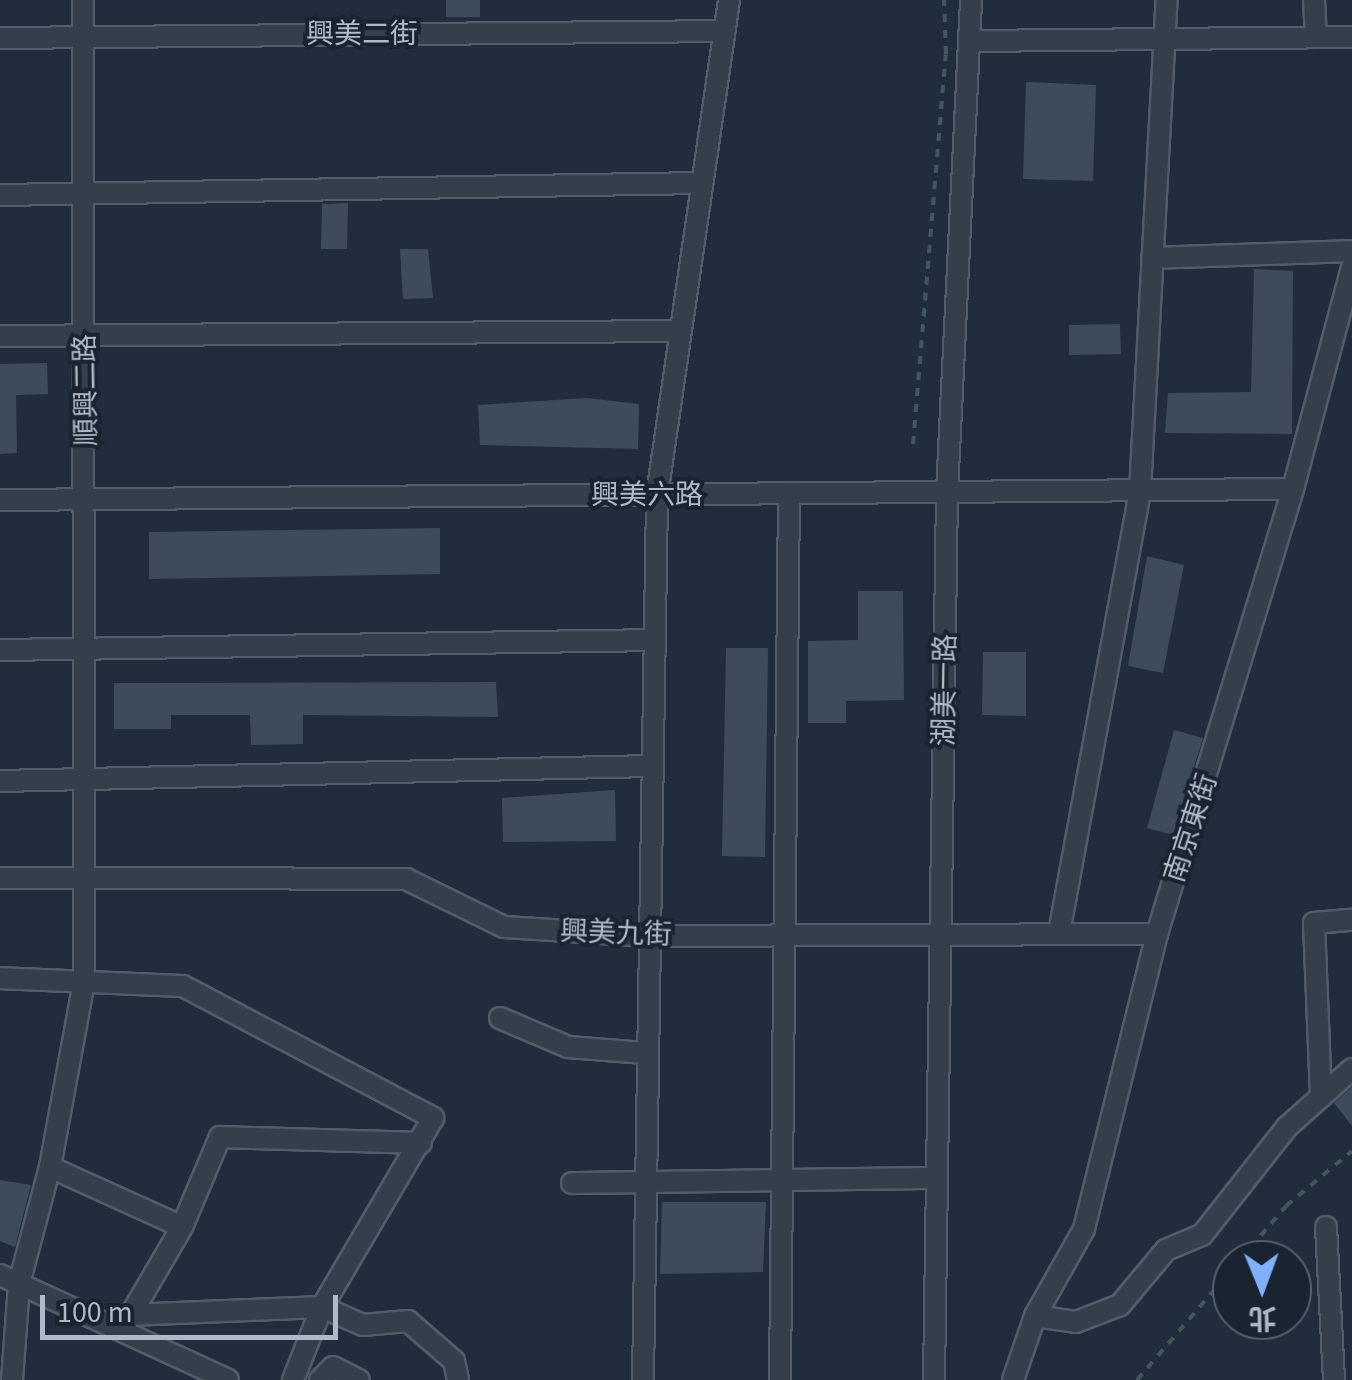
<!DOCTYPE html>
<html>
<head>
<meta charset="utf-8">
<style>
  body { margin:0 }
  #map { position:relative; width:1352px; height:1380px; overflow:hidden; background:#212d3c; font-family:"Source Sans 3","Noto Sans TC",sans-serif }
  div>[style] { position:absolute }
  [style*='--x'] { left:calc(var(--x)*1px); top:calc(var(--y)*1px); width:calc(var(--w)*1px); rotate:calc(var(--a)*1deg) }
  .building>* { inset:0; background:#3d4b5c }
  .path>* { height:4px; margin-top:-2px; transform-origin:0; background:repeating-linear-gradient(90deg,#41575b 0 8px,transparent 0 16px) }
  .roads { filter:drop-shadow(2px 0 #535c6a) drop-shadow(-2px 0 #535c6a) drop-shadow(0 2px #535c6a) drop-shadow(0 -2px #535c6a) }
  .minor>* { height:20px; margin:-10px; padding:0 10px; transform-origin:10px; border-radius:10px; background:#353f4c }
  span { translate:-50% -50%; white-space:nowrap; text-align:center; line-height:1.15; -webkit-text-stroke:8px #1a2431; paint-order:stroke }
  .street-label { font-size:28px; color:#b0b9c8 }
  .north { position:absolute; left:1212px; top:1240px; width:100px; height:100px; box-sizing:border-box; background:#1a2431; border:2px solid #56606d; border-radius:50%; rotate:179deg; font-size:28px; font-weight:700; line-height:40px; text-align:center; color:#b0b9c8 }
  .north::after { content:''; display:block; margin:auto; width:35px; height:45px; background:#81b0fd; clip-path:polygon(50% 0,100% 100%,50% 72%,0 100%) }
  .scale { position:absolute; left:40px; top:1295px; width:298px; height:45px; box-sizing:border-box; border:5px solid #b0b9c8; border-top:0; padding-left:12px; font-size:30px; line-height:35px; white-space:nowrap; color:#b0b9c8; -webkit-text-stroke:8px #1a2431; paint-order:stroke }
</style>
</head>
<body>
<div id="map">
  <div class="building">
    <i style="clip-path:polygon(446px 0,480px 0,480px 17px,446px 17px)"></i>
    <i style="clip-path:polygon(1026px 82px,1096px 85px,1093px 181px,1023px 179px)"></i>
    <i style="clip-path:polygon(348px 203px,347px 249px,321px 249px,322px 204px)"></i>
    <i style="clip-path:polygon(400px 249px,428px 249px,433px 298px,403px 299px)"></i>
    <i style="clip-path:polygon(1254px 269px,1293px 271px,1292px 434px,1165px 433px,1168px 393px,1251px 392px)"></i>
    <i style="clip-path:polygon(1120px 324px,1121px 354px,1069px 355px,1069px 325px)"></i>
    <i style="clip-path:polygon(47px 363px,48px 394px,16px 395px,17px 453px,0 454px,0 364px)"></i>
    <i style="clip-path:polygon(587px 398px,639px 404px,638px 449px,480px 445px,478px 405px)"></i>
    <i style="clip-path:polygon(440px 528px,440px 574px,149px 579px,149px 532px)"></i>
    <i style="clip-path:polygon(1147px 556px,1184px 565px,1163px 673px,1128px 666px)"></i>
    <i style="clip-path:polygon(858px 591px,903px 591px,904px 700px,846px 701px,846px 723px,808px 723px,808px 641px,858px 640px)"></i>
    <i style="clip-path:polygon(726px 648px,768px 648px,765px 857px,722px 856px)"></i>
    <i style="clip-path:polygon(983px 652px,1026px 652px,1026px 716px,982px 715px)"></i>
    <i style="clip-path:polygon(496px 682px,498px 717px,303px 715px,303px 744px,251px 745px,250px 715px,171px 715px,171px 729px,114px 729px,114px 683px)"></i>
    <i style="clip-path:polygon(1174px 730px,1203px 738px,1173px 835px,1147px 828px)"></i>
    <i style="clip-path:polygon(615px 790px,616px 841px,503px 842px,502px 798px)"></i>
    <i style="clip-path:polygon(1352px 1087px,1352px 1126px,1334px 1103px)"></i>
    <i style="clip-path:polygon(0 1180px,31px 1185px,15px 1247px,0 1241px)"></i>
    <i style="clip-path:polygon(662px 1202px,766px 1202px,763px 1272px,660px 1274px)"></i>
  </div>
  <div class="path">
    <i style="--x:913;--y:444;--w:391;--a:-85.2"></i>
    <i style="--x:946;--y:54;--w:54;--a:-92.1"></i>
    <i style="--x:1240;--y:1260;--w:71;--a:-49.6"></i>
    <i style="--x:1286;--y:1206;--w:86;--a:-39.8"></i>
    <i style="--x:1137;--y:1380;--w:146;--a:-49.4"></i>
  </div>
  <div class="roads">
    <div class="minor">
      <i style="--x:1314;--y:0;--w:37;--a:87"></i>
      <i style="--x:0;--y:38;--w:724;--a:-0.55"></i>
      <i style="--x:972;--y:41;--w:380;--a:-0.6"></i>
      <i style="--x:0;--y:195;--w:700;--a:-0.98"></i>
      <i style="--x:1152;--y:258;--w:200;--a:-2"></i>
      <i style="--x:0;--y:336;--w:680;--a:-0.42"></i>
      <i style="--x:0;--y:500;--w:1293;--a:-0.49"></i>
      <i style="--x:0;--y:650;--w:655;--a:-0.87"></i>
      <i style="--x:0;--y:781;--w:653;--a:-1.32"></i>
      <i style="--x:0;--y:878;--w:406;--a:0.1"></i>
      <i style="--x:406;--y:879;--w:109;--a:26.1"></i>
      <i style="--x:504;--y:927;--w:145;--a:3.6"></i>
      <i style="--x:649;--y:936;--w:508;--a:-0.23"></i>
      <i style="--x:1059;--y:933;--w:449;--a:-79.6"></i>
      <i style="--x:1140;--y:491;--w:492;--a:-86.9"></i>
      <i style="--x:0;--y:978;--w:183;--a:2.5"></i>
      <i style="--x:183;--y:986;--w:283;--a:27.8"></i>
      <i style="--x:433;--y:1118;--w:219;--a:120.4"></i>
      <i style="--x:322;--y:1307;--w:79;--a:111.7"></i>
      <i style="--x:500;--y:1018;--w:74;--a:23.1"></i>
      <i style="--x:568;--y:1047;--w:77;--a:4.5"></i>
      <i style="--x:1321;--y:1097;--w:174;--a:-92.3"></i>
      <i style="--x:1314;--y:923;--w:38;--a:-5"></i>
      <i style="--x:50;--y:1167;--w:145;--a:24.4"></i>
      <i style="--x:572;--y:1183;--w:362;--a:-0.8"></i>
      <i style="--x:1326;--y:1227;--w:153;--a:87"></i>
      <i style="--x:0;--y:1275;--w:251;--a:24.7"></i>
      <i style="--x:129;--y:1315;--w:193;--a:-2.4"></i>
      <i style="--x:322;--y:1307;--w:45;--a:23.7"></i>
      <i style="--x:363;--y:1325;--w:45;--a:-5.1"></i>
      <i style="--x:408;--y:1321;--w:61;--a:41"></i>
      <i style="--x:454;--y:1361;--w:19;--a:78"></i>
      <i style="--x:1035;--y:1316;--w:41;--a:8.3"></i>
      <i style="--x:1076;--y:1322;--w:47;--a:-21.1"></i>
      <i style="--x:1120;--y:1305;--w:72;--a:-50.1"></i>
      <i style="--x:1166;--y:1250;--w:39;--a:-23"></i>
      <i style="--x:1202;--y:1235;--w:137;--a:-51.8"></i>
      <i style="--x:1287;--y:1127;--w:87;--a:-41.7"></i>
      <i style="--x:123;--y:1328;--w:117;--a:-59.7"></i>
      <i style="--x:182;--y:1227;--w:98;--a:-67.1"></i>
      <i style="--x:220;--y:1137;--w:201;--a:1.7"></i>
      <i style="--x:12;--y:1380;--w:96;--a:-85.8"></i>
      <i style="--x:19;--y:1284;--w:121;--a:-75.2"></i>
      <i style="--x:50;--y:1167;--w:189;--a:-79.6"></i>
      <i style="--x:84;--y:981;--w:981;--a:-90.06"></i>
      <i style="--x:320;--y:1380;--w:18;--a:-45"></i>
      <i style="--x:333;--y:1367;--w:29;--a:27"></i>
      <i style="--x:643;--y:1380;--w:885;--a:-89.09"></i>
      <i style="--x:657;--y:495;--w:500;--a:-81.72"></i>
      <i style="--x:780;--y:1380;--w:886;--a:-89.42"></i>
      <i style="--x:934;--y:1380;--w:888;--a:-89.16"></i>
      <i style="--x:947;--y:492;--w:493;--a:-87.2"></i>
      <i style="--x:1013;--y:1380;--w:68;--a:-71"></i>
      <i style="--x:1035;--y:1316;--w:100;--a:-60.6"></i>
      <i style="--x:1084;--y:1229;--w:304;--a:-76.1"></i>
      <i style="--x:1157;--y:934;--w:465;--a:-73"></i>
      <i style="--x:1293;--y:489;--w:229;--a:-75.1"></i>
    </div>
  </div>
  <div class="street-label">
    <span style="left:362px;top:34px">興美二街</span>
    <span style="left:86px;top:390px;rotate:-91deg">順興二路</span>
    <span style="left:647px;top:495px">興美六路</span>
    <span style="left:945px;top:690px;rotate:-89deg">湖美一路</span>
    <span style="left:1191px;top:828px;rotate:-72deg">南京東街</span>
    <span style="left:616px;top:933px;rotate:2deg">興美九街</span>
  </div>
  <div class="north">北</div>
  <div class="scale">100 m</div>
</div>
</body>
</html>
